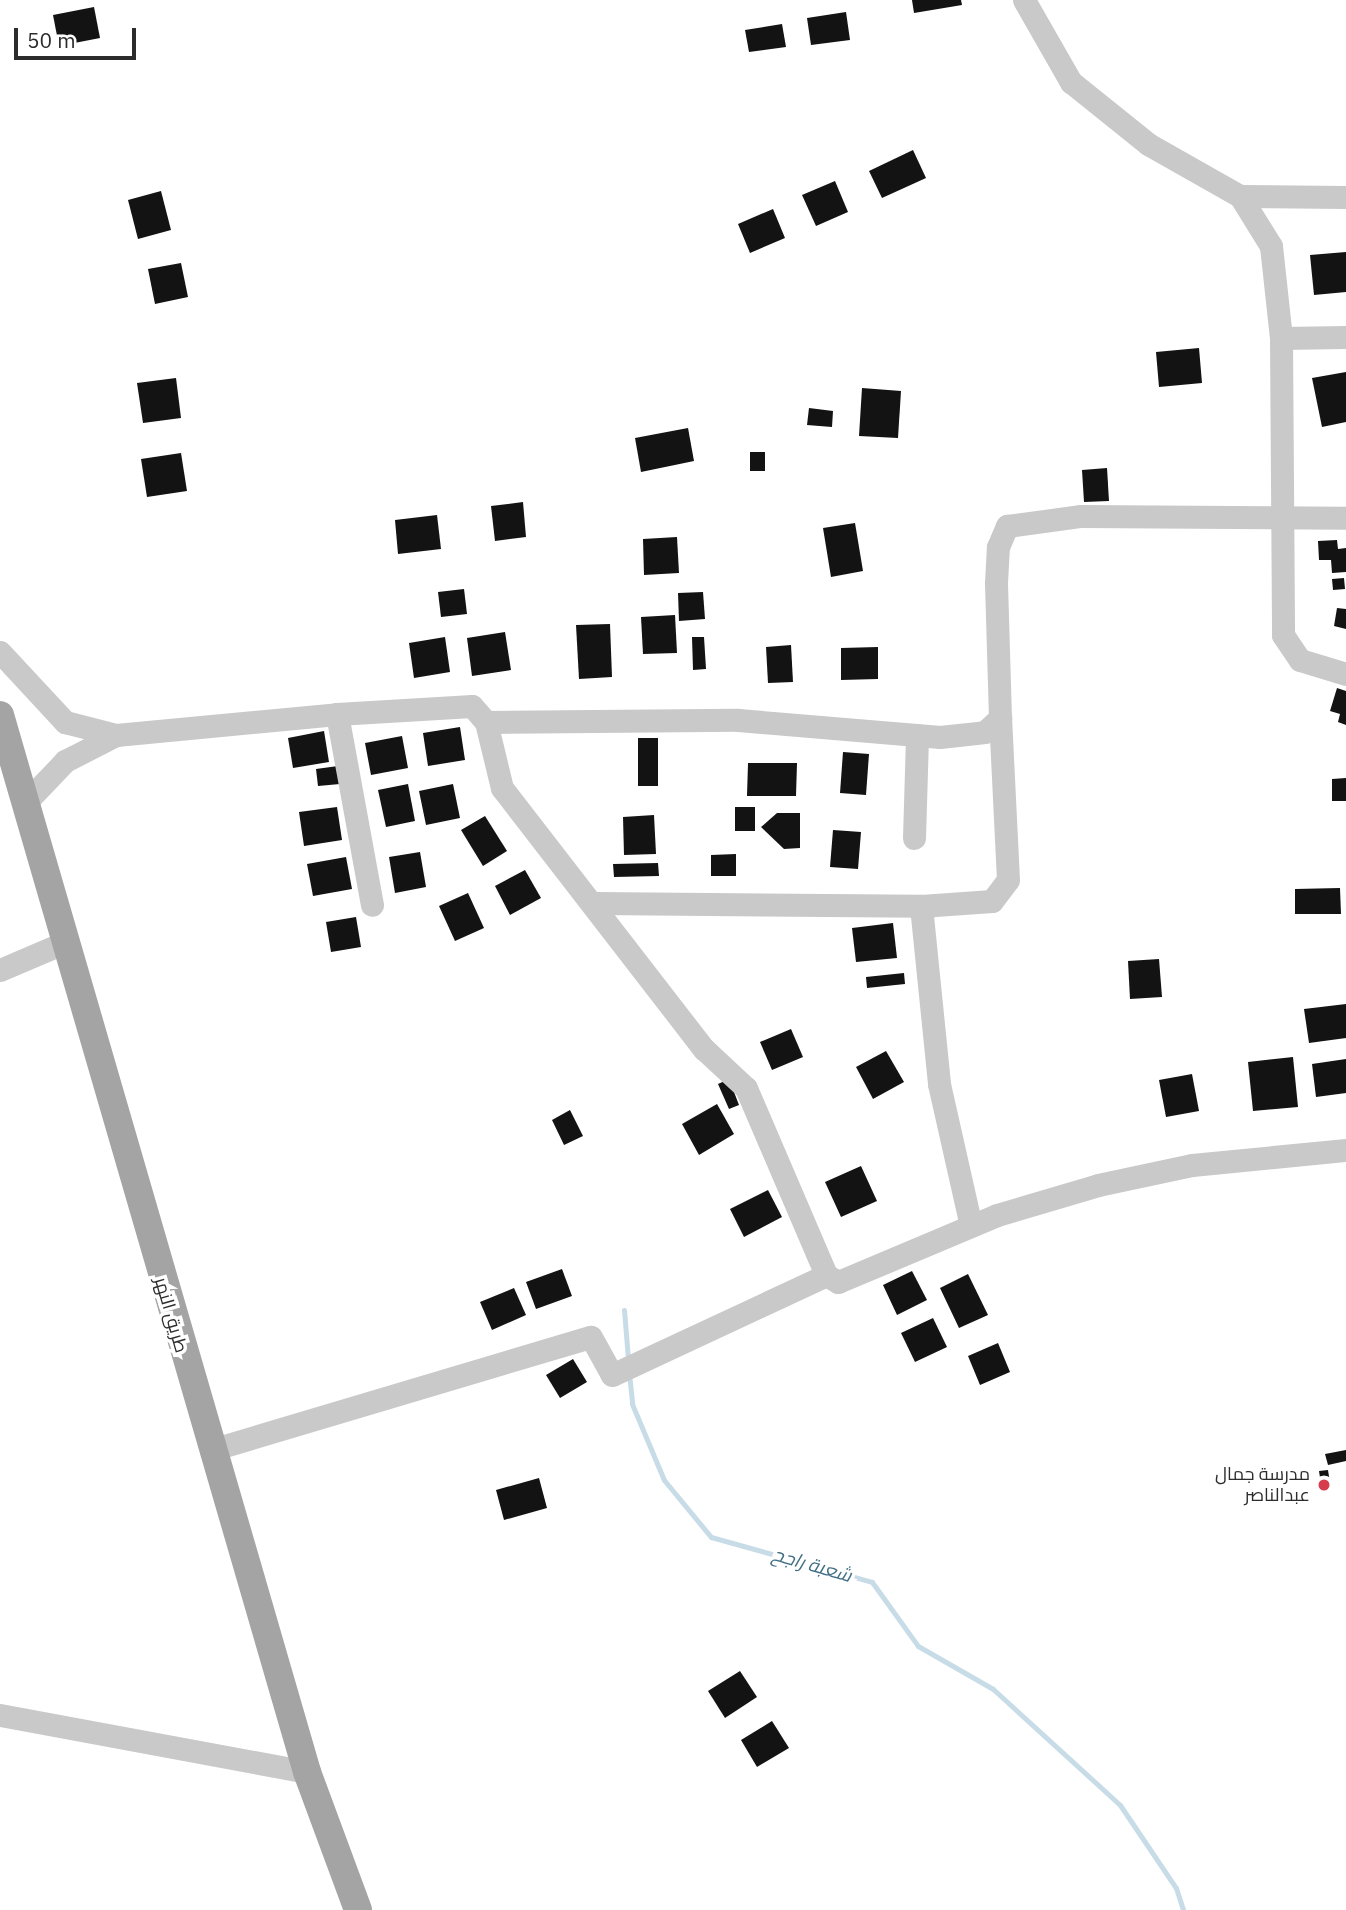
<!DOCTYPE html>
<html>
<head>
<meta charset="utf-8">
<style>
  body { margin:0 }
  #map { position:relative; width:1346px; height:1910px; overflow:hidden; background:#fff; font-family:"IBM Plex Sans",Cairo,sans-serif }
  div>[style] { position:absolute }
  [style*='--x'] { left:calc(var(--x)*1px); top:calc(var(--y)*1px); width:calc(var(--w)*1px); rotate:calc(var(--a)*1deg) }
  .stream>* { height:5px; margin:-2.5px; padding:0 2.5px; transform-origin:2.5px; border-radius:2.5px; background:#c7dce7 }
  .building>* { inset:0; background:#131313 }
  .minor>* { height:23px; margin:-11.5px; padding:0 11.5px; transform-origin:11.5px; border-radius:11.5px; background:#c9c9c9 }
  .major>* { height:28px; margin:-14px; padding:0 14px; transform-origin:14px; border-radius:14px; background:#a4a4a4 }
  .dots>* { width:19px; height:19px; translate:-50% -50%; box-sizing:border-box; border:4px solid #fff; border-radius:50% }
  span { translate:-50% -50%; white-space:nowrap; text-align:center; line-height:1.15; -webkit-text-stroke:7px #fff; paint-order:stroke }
  .street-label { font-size:18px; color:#2c2c2c }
  .poi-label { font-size:18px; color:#2c2c2c }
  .right { translate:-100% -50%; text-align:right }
  .water-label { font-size:19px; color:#416f86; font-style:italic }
  .scale { position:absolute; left:14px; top:28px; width:122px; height:32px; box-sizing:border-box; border:4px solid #2c2c2c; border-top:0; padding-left:9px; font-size:21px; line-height:24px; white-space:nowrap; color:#2c2c2c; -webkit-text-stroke:5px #fff; paint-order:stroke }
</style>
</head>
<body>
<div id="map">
  <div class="stream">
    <i style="--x:624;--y:1310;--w:49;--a:85.3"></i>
    <i style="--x:629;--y:1373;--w:31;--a:84"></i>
    <i style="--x:632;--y:1404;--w:82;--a:67.2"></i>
    <i style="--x:664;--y:1480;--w:74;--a:50.5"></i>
    <i style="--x:711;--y:1537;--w:167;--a:15.6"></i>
    <i style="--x:872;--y:1582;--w:79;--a:54.3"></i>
    <i style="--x:918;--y:1646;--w:86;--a:29.8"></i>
    <i style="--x:993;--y:1689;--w:172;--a:42.4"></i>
    <i style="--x:1120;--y:1805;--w:100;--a:56"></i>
    <i style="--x:1176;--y:1888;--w:23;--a:72"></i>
  </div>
  <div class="building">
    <i style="clip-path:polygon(912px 0,961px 0,962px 5px,914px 13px)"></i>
    <i style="clip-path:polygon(94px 7px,100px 38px,59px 46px,53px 15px)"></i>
    <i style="clip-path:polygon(846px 12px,850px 40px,811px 45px,807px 18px)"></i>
    <i style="clip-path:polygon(782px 24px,786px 47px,749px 52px,745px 30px)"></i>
    <i style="clip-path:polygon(913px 150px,926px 178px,882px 198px,869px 171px)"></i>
    <i style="clip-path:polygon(835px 181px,848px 212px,816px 226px,802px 195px)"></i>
    <i style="clip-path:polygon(161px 191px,171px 230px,138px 239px,128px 200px)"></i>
    <i style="clip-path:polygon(773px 209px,785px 238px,750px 253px,738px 224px)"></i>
    <i style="clip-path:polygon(1346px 252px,1346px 292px,1314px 295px,1310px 255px)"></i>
    <i style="clip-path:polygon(181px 263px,188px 297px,155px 304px,148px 269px)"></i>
    <i style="clip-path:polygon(1199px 348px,1202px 383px,1159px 387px,1156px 352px)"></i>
    <i style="clip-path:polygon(1346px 372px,1346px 422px,1322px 427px,1312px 378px)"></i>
    <i style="clip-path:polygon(176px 378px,181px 418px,143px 423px,137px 383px)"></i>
    <i style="clip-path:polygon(862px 388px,901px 391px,898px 438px,859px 436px)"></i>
    <i style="clip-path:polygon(809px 408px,833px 411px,832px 427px,807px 425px)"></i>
    <i style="clip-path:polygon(688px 428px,694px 461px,641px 472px,635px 438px)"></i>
    <i style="clip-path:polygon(750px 452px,765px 452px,765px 471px,750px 471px)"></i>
    <i style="clip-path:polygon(181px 453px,187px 491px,147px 497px,141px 459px)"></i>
    <i style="clip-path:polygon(1107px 468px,1109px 501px,1084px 502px,1082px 470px)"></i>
    <i style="clip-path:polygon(523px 502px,526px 537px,495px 541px,491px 506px)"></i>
    <i style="clip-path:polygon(437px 515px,441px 549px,398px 554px,395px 520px)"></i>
    <i style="clip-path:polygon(855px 523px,863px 571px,831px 577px,823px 528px)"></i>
    <i style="clip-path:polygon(677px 537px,679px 573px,644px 575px,643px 539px)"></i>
    <i style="clip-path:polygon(1337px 540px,1338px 549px,1346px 548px,1346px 572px,1332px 573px,1331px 560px,1319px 560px,1318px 541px)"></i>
    <i style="clip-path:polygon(1344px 578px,1345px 589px,1333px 590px,1332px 579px)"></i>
    <i style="clip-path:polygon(464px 589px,467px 614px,441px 617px,438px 592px)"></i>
    <i style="clip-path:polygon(703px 592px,705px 619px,679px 621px,678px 593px)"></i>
    <i style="clip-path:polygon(1337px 608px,1346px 609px,1346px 629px,1334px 626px)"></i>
    <i style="clip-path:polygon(675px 615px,677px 653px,643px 654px,641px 617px)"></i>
    <i style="clip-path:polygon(610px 624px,612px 677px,579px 679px,576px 625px)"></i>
    <i style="clip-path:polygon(505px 632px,511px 670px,472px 676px,467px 638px)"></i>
    <i style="clip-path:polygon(445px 637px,450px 672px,414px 678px,409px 643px)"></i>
    <i style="clip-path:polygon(692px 637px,704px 637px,706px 669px,693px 670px)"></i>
    <i style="clip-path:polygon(791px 645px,793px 682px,768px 683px,766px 647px)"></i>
    <i style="clip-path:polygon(878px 647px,878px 679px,841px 680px,841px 648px)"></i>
    <i style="clip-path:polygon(1337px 688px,1346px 691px,1346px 725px,1338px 722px,1340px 714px,1330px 711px)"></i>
    <i style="clip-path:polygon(460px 727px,465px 760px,428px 766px,423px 733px)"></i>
    <i style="clip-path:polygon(324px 731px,329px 762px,293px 768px,288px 738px)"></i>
    <i style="clip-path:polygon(402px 736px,408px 768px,371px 775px,365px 743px)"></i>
    <i style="clip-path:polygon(638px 738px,658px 738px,658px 786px,638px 786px)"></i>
    <i style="clip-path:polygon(843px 752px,869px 754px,866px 795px,840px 793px)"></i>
    <i style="clip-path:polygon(748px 763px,797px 763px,796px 796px,747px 796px)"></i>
    <i style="clip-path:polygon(338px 766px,340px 784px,318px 786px,316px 769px)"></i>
    <i style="clip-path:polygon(1346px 778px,1346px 801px,1332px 801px,1332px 779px)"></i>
    <i style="clip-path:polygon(408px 784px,415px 821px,386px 827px,378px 790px)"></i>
    <i style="clip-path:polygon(453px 784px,460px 818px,426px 825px,419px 791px)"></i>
    <i style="clip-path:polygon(337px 807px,342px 840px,304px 846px,299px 812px)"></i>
    <i style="clip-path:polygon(735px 807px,755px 807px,755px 831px,735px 831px)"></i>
    <i style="clip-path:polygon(777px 813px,800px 813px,800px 848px,784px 849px,761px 827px)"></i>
    <i style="clip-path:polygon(654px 815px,656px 854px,624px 855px,623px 817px)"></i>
    <i style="clip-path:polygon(485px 816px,507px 851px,483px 866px,461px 830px)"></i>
    <i style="clip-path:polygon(833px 830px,861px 832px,858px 869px,830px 867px)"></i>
    <i style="clip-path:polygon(420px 852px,426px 887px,395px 893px,389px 857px)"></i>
    <i style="clip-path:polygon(736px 854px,736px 876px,711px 876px,711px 855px)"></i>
    <i style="clip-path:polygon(346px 857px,352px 889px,313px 896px,307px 864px)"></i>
    <i style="clip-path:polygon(658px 863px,659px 876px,614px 877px,613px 864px)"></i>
    <i style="clip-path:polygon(525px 870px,541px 898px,510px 915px,495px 886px)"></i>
    <i style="clip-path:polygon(1340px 888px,1341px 914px,1295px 914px,1295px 889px)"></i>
    <i style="clip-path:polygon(468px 893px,484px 928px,455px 941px,439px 906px)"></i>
    <i style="clip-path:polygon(356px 917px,361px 947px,331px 952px,326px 922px)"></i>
    <i style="clip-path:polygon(893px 923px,897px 958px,856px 962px,852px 928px)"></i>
    <i style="clip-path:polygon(1159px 959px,1162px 997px,1130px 999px,1128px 961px)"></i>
    <i style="clip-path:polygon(904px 973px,905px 984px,867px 988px,866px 977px)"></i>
    <i style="clip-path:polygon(1346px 1004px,1346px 1038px,1309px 1043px,1304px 1009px)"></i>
    <i style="clip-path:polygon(791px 1029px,803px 1057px,772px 1070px,760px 1042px)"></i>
    <i style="clip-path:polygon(886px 1051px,904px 1082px,873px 1099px,856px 1067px)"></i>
    <i style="clip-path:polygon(1293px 1057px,1298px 1107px,1253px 1111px,1248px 1062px)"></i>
    <i style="clip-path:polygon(1346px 1059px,1346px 1093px,1316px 1097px,1312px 1064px)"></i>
    <i style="clip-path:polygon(1192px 1074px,1199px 1111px,1166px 1117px,1159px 1080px)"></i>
    <i style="clip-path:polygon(729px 1079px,739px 1105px,729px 1109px,718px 1084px)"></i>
    <i style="clip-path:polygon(717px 1104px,734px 1134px,699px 1155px,682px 1124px)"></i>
    <i style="clip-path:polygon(570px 1110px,583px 1136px,564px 1145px,552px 1120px)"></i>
    <i style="clip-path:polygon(861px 1166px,877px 1201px,841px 1217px,825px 1182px)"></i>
    <i style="clip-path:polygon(768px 1190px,782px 1217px,744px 1237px,730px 1209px)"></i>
    <i style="clip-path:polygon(562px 1269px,572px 1296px,536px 1309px,526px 1282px)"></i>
    <i style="clip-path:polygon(912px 1271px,927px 1300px,897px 1315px,883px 1285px)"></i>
    <i style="clip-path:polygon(968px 1274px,988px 1315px,959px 1328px,940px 1288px)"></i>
    <i style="clip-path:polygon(514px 1288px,526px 1315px,492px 1330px,480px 1302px)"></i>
    <i style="clip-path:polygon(933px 1318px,947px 1347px,915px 1362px,901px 1333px)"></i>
    <i style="clip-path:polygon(998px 1343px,1010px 1372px,980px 1385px,968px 1356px)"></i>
    <i style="clip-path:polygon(573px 1359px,587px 1382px,560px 1398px,546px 1375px)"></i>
    <i style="clip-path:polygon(1346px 1450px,1346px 1461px,1328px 1465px,1325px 1454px)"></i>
    <i style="clip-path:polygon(1328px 1470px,1331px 1490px,1322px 1491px,1319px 1471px)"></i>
    <i style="clip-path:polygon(539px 1478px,547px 1508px,504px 1520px,496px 1490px)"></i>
    <i style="clip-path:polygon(740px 1671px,757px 1697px,725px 1718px,708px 1691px)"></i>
    <i style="clip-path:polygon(772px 1721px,789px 1748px,757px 1767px,741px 1740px)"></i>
  </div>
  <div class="minor">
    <i style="--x:1024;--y:0;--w:95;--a:60.2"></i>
    <i style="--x:1071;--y:82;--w:99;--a:38.8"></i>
    <i style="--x:1148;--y:144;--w:106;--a:29.5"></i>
    <i style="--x:1240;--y:196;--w:59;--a:58.2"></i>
    <i style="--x:1271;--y:246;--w:93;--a:83.8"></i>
    <i style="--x:1281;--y:338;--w:297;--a:89.6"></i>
    <i style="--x:1283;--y:635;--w:30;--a:56"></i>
    <i style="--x:1300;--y:660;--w:48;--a:16.9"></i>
    <i style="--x:1240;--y:196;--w:106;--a:0.5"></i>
    <i style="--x:1281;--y:338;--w:65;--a:-0.9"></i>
    <i style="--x:0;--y:652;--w:96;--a:47.1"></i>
    <i style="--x:65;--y:722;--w:53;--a:14.3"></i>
    <i style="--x:337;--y:714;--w:194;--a:79.6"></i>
    <i style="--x:486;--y:722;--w:68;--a:76.4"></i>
    <i style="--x:502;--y:788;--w:330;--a:52.3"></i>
    <i style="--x:704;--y:1049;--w:57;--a:42.9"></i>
    <i style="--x:746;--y:1088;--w:203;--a:66.8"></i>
    <i style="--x:826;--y:1275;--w:14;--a:30"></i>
    <i style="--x:838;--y:1282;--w:173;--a:-22.8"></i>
    <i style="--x:997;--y:1215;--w:105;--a:-16.5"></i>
    <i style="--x:1098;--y:1185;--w:96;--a:-12"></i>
    <i style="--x:1192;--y:1165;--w:155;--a:-5.6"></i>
    <i style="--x:26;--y:802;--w:57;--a:-46.4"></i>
    <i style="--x:65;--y:761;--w:57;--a:-27"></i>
    <i style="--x:116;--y:735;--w:222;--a:-5.4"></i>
    <i style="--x:337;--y:714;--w:135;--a:-3.4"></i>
    <i style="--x:472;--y:706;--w:21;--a:49"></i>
    <i style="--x:486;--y:722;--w:252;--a:-0.5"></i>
    <i style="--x:738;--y:720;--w:203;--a:4.8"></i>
    <i style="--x:940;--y:737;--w:45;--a:-6.3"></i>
    <i style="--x:985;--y:732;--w:21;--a:-43"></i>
    <i style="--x:1000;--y:718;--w:135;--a:-91.7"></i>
    <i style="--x:996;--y:583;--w:36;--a:-87"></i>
    <i style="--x:998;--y:547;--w:23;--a:-67"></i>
    <i style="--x:1007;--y:526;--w:75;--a:-7.7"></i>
    <i style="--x:1081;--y:516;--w:265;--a:0.4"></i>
    <i style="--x:914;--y:838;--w:103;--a:-88.3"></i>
    <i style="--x:595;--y:903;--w:326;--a:0.5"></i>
    <i style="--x:921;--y:906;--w:71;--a:-4"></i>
    <i style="--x:992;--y:901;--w:26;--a:-53"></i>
    <i style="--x:1008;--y:880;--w:162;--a:-92.8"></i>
    <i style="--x:921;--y:906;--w:179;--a:84.2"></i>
    <i style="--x:939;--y:1084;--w:136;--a:77.3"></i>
    <i style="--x:0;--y:970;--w:69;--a:-23.2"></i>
    <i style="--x:211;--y:1450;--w:396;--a:-16.6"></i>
    <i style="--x:591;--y:1337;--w:43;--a:61.1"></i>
    <i style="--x:612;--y:1375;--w:236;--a:-25"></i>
    <i style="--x:0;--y:1715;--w:312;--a:10.5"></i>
  </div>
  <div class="major">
    <i style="--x:0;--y:715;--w:1101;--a:73.8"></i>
    <i style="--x:307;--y:1772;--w:147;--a:69.7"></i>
  </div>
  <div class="dots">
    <i style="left:1324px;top:1485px;background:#d63b4e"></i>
  </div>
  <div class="street-label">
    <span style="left:171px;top:1315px;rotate:74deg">طريق النهر</span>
  </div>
  <div class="poi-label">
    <span class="right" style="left:1310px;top:1485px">مدرسة جمال<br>عبدالناصر</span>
  </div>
  <div class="water-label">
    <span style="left:812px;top:1565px;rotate:16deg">شعبة راجح</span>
  </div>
  <div class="scale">50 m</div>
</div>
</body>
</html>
